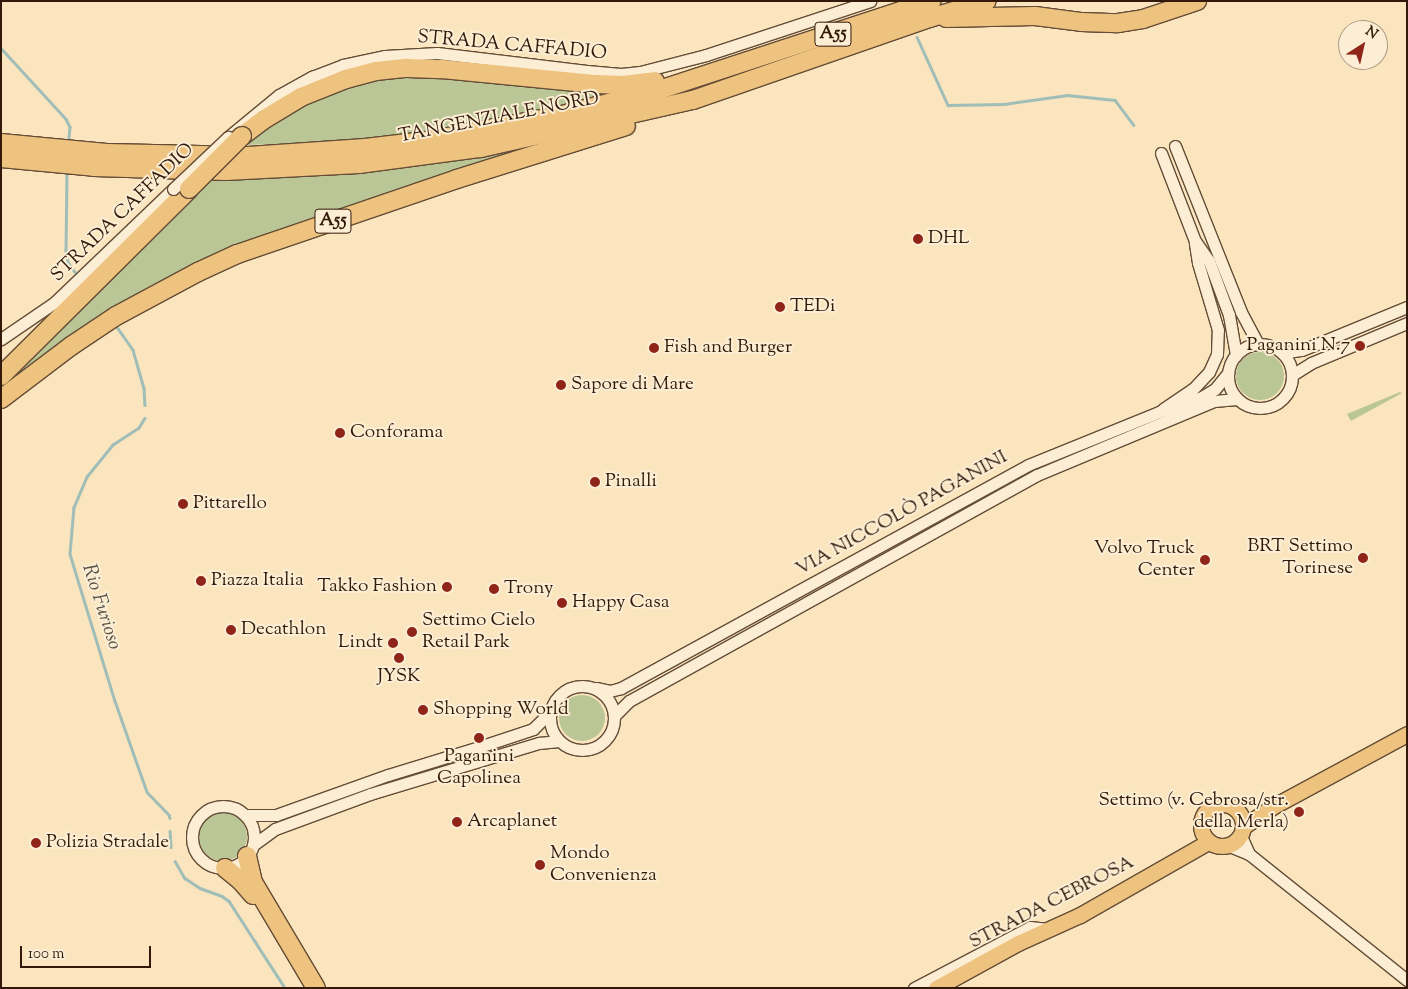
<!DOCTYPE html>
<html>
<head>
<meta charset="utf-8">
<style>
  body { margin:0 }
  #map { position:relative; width:1408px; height:989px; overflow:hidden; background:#fbe5be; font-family:"Sorts Mill Goudy",serif }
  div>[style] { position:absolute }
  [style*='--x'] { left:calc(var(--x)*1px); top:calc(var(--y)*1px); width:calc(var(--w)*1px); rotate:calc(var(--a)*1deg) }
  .green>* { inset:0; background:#bac695 }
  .round { border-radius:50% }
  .stream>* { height:2.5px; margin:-1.25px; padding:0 1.25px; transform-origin:1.25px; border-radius:1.25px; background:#a0beb7 }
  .roads { filter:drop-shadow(1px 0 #644c36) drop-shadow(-1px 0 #644c36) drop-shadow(0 1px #644c36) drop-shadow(0 -1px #644c36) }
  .minor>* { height:11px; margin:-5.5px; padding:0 5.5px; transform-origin:5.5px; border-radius:5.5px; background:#fceed5 }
  .minor>.ring { margin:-5.5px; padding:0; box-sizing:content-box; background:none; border:11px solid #fceed5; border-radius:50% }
  .major>* { height:15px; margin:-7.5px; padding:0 7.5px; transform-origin:7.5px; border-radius:7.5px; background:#eec27f }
  .major>.ring { margin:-7.5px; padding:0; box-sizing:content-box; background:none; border:15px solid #eec27f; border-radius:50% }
  .highway>* { height:18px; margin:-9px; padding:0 9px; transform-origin:9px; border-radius:9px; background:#eec27f }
  .bridges { filter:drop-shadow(1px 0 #644c36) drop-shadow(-1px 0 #644c36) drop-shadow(0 1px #644c36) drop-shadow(0 -1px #644c36) }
  .minor-bridge>* { height:11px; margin:-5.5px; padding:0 5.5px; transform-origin:5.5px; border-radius:5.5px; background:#fceed5 }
  .highway-bridge>* { height:18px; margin:-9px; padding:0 9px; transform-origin:9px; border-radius:9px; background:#eec27f }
  .dots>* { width:14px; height:14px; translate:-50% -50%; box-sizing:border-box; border:2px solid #fceed5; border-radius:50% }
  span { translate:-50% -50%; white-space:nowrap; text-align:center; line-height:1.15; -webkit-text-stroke:4px #fceed5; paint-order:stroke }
  .shield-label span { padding:1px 4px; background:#fceed5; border:1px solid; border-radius:4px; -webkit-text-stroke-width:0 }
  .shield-label { font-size:18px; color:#321909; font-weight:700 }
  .street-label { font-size:19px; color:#321909 }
  .poi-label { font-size:19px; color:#321909 }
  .left { translate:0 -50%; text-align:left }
  .right { translate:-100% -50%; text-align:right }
  .water-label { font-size:20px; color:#585346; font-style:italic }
  .frame { position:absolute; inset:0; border:2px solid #321909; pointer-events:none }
  .north { position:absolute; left:1338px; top:20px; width:50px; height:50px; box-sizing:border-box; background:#fceed5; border:1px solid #ab9983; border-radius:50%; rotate:35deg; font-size:14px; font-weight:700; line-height:20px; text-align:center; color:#321909 }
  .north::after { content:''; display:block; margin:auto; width:18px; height:22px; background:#8f2418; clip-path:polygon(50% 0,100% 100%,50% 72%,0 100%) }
  .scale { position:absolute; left:20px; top:946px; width:131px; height:22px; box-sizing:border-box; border:2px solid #321909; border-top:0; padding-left:6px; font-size:15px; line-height:18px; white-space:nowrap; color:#321909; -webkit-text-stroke:4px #fceed5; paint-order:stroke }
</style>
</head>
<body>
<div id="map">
  <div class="green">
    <i style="clip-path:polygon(410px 72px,610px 91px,610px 94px,510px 117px,433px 131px,346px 141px,245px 145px,261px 130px,333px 88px)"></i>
    <i style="clip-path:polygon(513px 149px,514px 152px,259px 240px,1px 392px,1px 383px,210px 180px,316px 175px,453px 160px)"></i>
    <i class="round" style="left:1236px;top:352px;width:48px;height:48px"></i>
    <i style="clip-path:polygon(1400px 392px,1402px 393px,1351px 421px,1347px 414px)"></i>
    <i class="round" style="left:559px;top:695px;width:46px;height:46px"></i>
    <i class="round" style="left:199px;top:813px;width:48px;height:48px"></i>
  </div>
  <div class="stream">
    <i style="--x:917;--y:37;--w:75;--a:65.5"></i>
    <i style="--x:948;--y:105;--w:56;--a:-1"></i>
    <i style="--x:1004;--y:104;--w:64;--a:-8.1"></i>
    <i style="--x:1067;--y:95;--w:48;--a:5.9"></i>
    <i style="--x:1115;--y:100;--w:31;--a:53"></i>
    <i style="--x:1;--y:48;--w:96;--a:47.5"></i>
    <i style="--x:66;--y:119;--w:9;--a:63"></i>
    <i style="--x:70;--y:127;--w:11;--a:95"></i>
    <i style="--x:67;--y:171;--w:79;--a:90.7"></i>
    <i style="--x:66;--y:250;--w:12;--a:81"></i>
    <i style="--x:68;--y:262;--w:12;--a:55"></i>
    <i style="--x:117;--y:327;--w:28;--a:55"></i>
    <i style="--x:133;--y:350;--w:40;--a:74"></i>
    <i style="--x:144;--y:388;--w:17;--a:87"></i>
    <i style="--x:145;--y:418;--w:12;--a:121"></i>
    <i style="--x:139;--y:428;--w:31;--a:147"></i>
    <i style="--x:113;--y:445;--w:41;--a:129.1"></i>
    <i style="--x:87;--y:477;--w:33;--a:113"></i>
    <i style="--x:74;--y:507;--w:47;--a:94.9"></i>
    <i style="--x:70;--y:554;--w:154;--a:73"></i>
    <i style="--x:115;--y:701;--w:96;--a:70.6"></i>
    <i style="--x:147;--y:792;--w:32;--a:46"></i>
    <i style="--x:169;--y:815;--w:3;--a:72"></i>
    <i style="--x:170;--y:831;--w:16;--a:86"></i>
    <i style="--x:175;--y:861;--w:20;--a:60"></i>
    <i style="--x:185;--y:878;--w:18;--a:34"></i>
    <i style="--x:200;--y:888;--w:23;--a:20"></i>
    <i style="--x:222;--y:896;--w:9;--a:36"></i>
    <i style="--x:229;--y:901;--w:103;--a:57.2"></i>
  </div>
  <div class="roads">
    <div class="minor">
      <i style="--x:228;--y:137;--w:66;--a:-39.5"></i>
      <i style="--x:279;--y:95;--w:38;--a:-29"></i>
      <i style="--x:312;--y:77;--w:33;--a:-21"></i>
      <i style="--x:343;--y:65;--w:43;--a:-12.1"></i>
      <i style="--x:385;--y:56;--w:52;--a:-3.3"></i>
      <i style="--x:437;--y:53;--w:151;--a:6.8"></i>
      <i style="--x:587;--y:71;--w:34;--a:5"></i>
      <i style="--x:621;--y:74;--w:19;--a:-6"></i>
      <i style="--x:640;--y:72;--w:68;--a:-14.4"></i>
      <i style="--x:706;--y:55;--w:173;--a:-18.2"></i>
      <i style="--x:1175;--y:146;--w:179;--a:68.3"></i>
      <i style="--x:1241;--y:312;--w:36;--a:62"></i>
      <i style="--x:1161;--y:153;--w:94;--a:68.9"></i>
      <i style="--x:1195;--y:241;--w:24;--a:55"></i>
      <i style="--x:1209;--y:261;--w:58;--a:69.7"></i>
      <i style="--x:1229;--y:315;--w:41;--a:80.1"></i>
      <i style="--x:1;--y:339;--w:65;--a:-34.4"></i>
      <i style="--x:55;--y:302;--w:163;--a:-43.8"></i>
      <i class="ring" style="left:1228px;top:344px;width:53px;height:53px"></i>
      <i style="--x:1282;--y:353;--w:20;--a:-9"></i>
      <i style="--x:1302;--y:350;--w:113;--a:-22.3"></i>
      <i style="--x:1292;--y:375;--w:22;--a:-32"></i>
      <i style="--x:1311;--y:363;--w:104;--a:-22.6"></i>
      <i style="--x:1163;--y:409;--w:36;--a:-34"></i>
      <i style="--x:1193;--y:389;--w:23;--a:-47"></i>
      <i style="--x:1209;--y:372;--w:20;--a:-66"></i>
      <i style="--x:1217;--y:354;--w:24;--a:-88"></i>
      <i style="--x:1218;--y:330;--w:70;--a:-106.6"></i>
      <i style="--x:1198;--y:263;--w:20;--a:-99"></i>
      <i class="ring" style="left:550px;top:686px;width:53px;height:53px"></i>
      <i style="--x:596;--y:688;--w:14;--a:12"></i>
      <i style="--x:610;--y:691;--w:11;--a:-15"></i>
      <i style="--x:621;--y:688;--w:464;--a:-28.7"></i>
      <i style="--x:1028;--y:465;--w:141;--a:-22"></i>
      <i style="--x:1159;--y:412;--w:43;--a:-18.9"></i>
      <i style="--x:1200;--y:398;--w:17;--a:-31"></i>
      <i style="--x:1215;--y:389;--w:21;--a:-51"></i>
      <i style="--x:615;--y:715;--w:20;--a:-45"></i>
      <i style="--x:629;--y:701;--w:466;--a:-29"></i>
      <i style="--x:1037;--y:475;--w:192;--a:-22.7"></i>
      <i style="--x:1214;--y:401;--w:23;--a:-5"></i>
      <i class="ring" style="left:192px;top:806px;width:51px;height:51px"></i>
      <i style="--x:245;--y:815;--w:31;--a:0"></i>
      <i style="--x:276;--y:815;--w:119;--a:-19.7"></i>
      <i style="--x:388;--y:775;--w:98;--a:-17.1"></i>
      <i style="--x:482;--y:746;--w:54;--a:-18.4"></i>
      <i style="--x:533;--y:729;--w:25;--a:-45"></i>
      <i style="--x:1241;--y:836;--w:20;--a:66"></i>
      <i style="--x:253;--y:845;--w:27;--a:-36"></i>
      <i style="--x:275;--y:829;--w:101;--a:-20.2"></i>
      <i style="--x:370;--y:794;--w:177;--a:-16.8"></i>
      <i style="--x:539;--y:743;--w:20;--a:-6"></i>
      <i style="--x:1229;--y:846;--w:22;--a:22"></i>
      <i style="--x:1249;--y:854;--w:202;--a:38.6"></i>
      <i style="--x:914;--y:988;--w:131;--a:-27.7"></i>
      <i style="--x:1030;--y:927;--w:18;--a:6"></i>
    </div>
    <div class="major">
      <i class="ring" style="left:1201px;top:804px;width:27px;height:27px"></i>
      <i style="--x:1244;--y:826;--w:34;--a:-34"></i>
      <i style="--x:1272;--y:807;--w:153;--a:-28.4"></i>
      <i style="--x:936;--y:988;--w:94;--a:-28.8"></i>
      <i style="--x:1018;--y:943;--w:68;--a:-24.3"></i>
      <i style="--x:1080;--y:915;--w:147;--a:-29.7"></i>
    </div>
    <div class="highway">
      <i style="--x:946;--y:18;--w:89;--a:-1.3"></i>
      <i style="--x:1035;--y:16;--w:46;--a:7.4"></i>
      <i style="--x:1081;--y:22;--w:37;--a:2"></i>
      <i style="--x:1118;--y:23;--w:25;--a:-9"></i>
      <i style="--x:1143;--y:19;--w:57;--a:-18.4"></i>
      <i style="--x:242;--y:136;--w:26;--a:-37"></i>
      <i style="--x:263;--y:120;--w:44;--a:-31.2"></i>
      <i style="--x:301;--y:97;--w:48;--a:-21.8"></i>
      <i style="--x:346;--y:79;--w:31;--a:-15"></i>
      <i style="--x:376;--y:71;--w:31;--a:-6"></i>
      <i style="--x:407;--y:68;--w:35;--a:2"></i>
      <i style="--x:442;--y:69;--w:155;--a:5.6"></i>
      <i style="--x:596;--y:84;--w:27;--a:2"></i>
      <i style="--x:623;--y:85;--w:32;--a:-7"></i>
      <i style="--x:1;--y:143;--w:106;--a:5.4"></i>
      <i style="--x:107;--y:153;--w:141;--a:1.2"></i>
      <i style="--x:248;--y:156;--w:117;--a:-3.9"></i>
      <i style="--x:365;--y:148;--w:67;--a:-6.8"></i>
      <i style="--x:432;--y:140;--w:132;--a:-10.9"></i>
      <i style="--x:562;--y:115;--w:100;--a:-14.5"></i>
      <i style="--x:659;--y:90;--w:287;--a:-18.1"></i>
      <i style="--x:1;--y:158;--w:93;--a:5.5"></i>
      <i style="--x:94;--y:167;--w:132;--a:1.7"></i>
      <i style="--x:226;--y:171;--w:133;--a:-3"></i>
      <i style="--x:359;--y:164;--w:123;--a:-7.5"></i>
      <i style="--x:481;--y:148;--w:217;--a:-12.8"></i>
      <i style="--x:693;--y:100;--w:251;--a:-19.1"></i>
      <i style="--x:930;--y:18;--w:59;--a:-16.6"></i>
      <i style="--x:1;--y:376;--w:265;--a:-44.8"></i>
      <i style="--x:1;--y:399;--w:88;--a:-37.1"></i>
      <i style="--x:71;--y:346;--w:54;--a:-33.7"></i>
      <i style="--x:116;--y:316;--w:93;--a:-28.2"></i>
      <i style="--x:198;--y:272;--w:43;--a:-24.8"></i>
      <i style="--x:237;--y:254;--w:232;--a:-18.8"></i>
      <i style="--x:457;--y:179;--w:177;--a:-17.4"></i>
      <i style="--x:247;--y:856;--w:27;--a:77"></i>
      <i style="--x:253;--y:882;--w:123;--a:59.3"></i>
      <i style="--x:225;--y:868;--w:19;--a:39"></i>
      <i style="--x:240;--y:880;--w:20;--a:49"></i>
    </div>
  </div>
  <div class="bridges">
    <div class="minor-bridge">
      <i style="--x:173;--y:189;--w:76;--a:-43.4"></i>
    </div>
    <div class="highway-bridge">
      <i style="--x:189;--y:189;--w:75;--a:-45"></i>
    </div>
  </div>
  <div class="dots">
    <i style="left:918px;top:239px;background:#8f2418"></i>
    <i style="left:780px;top:307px;background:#8f2418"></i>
    <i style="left:1360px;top:346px;background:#8f2418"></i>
    <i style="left:654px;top:348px;background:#8f2418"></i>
    <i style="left:561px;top:385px;background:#8f2418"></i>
    <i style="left:340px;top:433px;background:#8f2418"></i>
    <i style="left:595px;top:482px;background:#8f2418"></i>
    <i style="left:183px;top:504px;background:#8f2418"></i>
    <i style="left:1363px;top:558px;background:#8f2418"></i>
    <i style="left:1205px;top:560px;background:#8f2418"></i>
    <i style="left:201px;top:581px;background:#8f2418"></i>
    <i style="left:447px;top:587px;background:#8f2418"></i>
    <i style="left:494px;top:589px;background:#8f2418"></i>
    <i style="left:562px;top:603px;background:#8f2418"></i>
    <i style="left:231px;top:630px;background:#8f2418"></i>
    <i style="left:412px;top:632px;background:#8f2418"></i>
    <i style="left:393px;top:643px;background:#8f2418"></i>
    <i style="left:399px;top:658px;background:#8f2418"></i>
    <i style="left:423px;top:710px;background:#8f2418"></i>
    <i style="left:479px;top:738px;background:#8f2418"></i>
    <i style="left:1299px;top:812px;background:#8f2418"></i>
    <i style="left:457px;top:822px;background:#8f2418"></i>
    <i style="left:36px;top:843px;background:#8f2418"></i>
    <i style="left:540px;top:865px;background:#8f2418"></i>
  </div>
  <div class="shield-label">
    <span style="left:833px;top:34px">A55</span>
    <span style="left:333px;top:221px">A55</span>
  </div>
  <div class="street-label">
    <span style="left:512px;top:46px;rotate:5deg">STRADA CAFFADIO</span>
    <span style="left:499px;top:118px;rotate:-11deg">TANGENZIALE NORD</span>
    <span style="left:123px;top:213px;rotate:-44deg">STRADA CAFFADIO</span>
    <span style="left:902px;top:514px;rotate:-29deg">VIA NICCOLÒ PAGANINI</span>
    <span style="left:1052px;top:903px;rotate:-27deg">STRADA CEBROSA</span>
  </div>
  <div class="poi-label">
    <span class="left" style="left:928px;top:239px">DHL</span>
    <span class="left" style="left:790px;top:307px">TEDi</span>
    <span class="right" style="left:1350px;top:346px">Paganini N.7</span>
    <span class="left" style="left:664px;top:348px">Fish and Burger</span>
    <span class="left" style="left:571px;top:385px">Sapore di Mare</span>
    <span class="left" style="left:350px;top:433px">Conforama</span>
    <span class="left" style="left:605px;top:482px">Pinalli</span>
    <span class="left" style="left:193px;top:504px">Pittarello</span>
    <span class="right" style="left:1353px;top:558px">BRT Settimo<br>Torinese</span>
    <span class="right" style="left:1195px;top:560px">Volvo Truck<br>Center</span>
    <span class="left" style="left:211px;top:581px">Piazza Italia</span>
    <span class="right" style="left:437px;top:587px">Takko Fashion</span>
    <span class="left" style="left:504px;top:589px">Trony</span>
    <span class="left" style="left:572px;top:603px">Happy Casa</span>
    <span class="left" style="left:422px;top:632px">Settimo Cielo<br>Retail Park</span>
    <span class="left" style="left:241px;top:630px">Decathlon</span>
    <span class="right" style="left:383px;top:643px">Lindt</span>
    <span style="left:399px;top:677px">JYSK</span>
    <span class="left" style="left:433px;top:710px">Shopping World</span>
    <span style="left:479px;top:768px">Paganini<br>Capolinea</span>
    <span class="right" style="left:1289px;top:812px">Settimo (v. Cebrosa/str.<br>della Merla)</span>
    <span class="left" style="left:467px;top:822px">Arcaplanet</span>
    <span class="left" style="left:46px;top:843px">Polizia Stradale</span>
    <span class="left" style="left:550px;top:865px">Mondo<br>Convenienza</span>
  </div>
  <div class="water-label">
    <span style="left:101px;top:607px;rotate:72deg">Rio Furioso</span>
  </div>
  <div class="frame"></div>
  <div class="north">N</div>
  <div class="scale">100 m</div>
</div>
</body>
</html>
